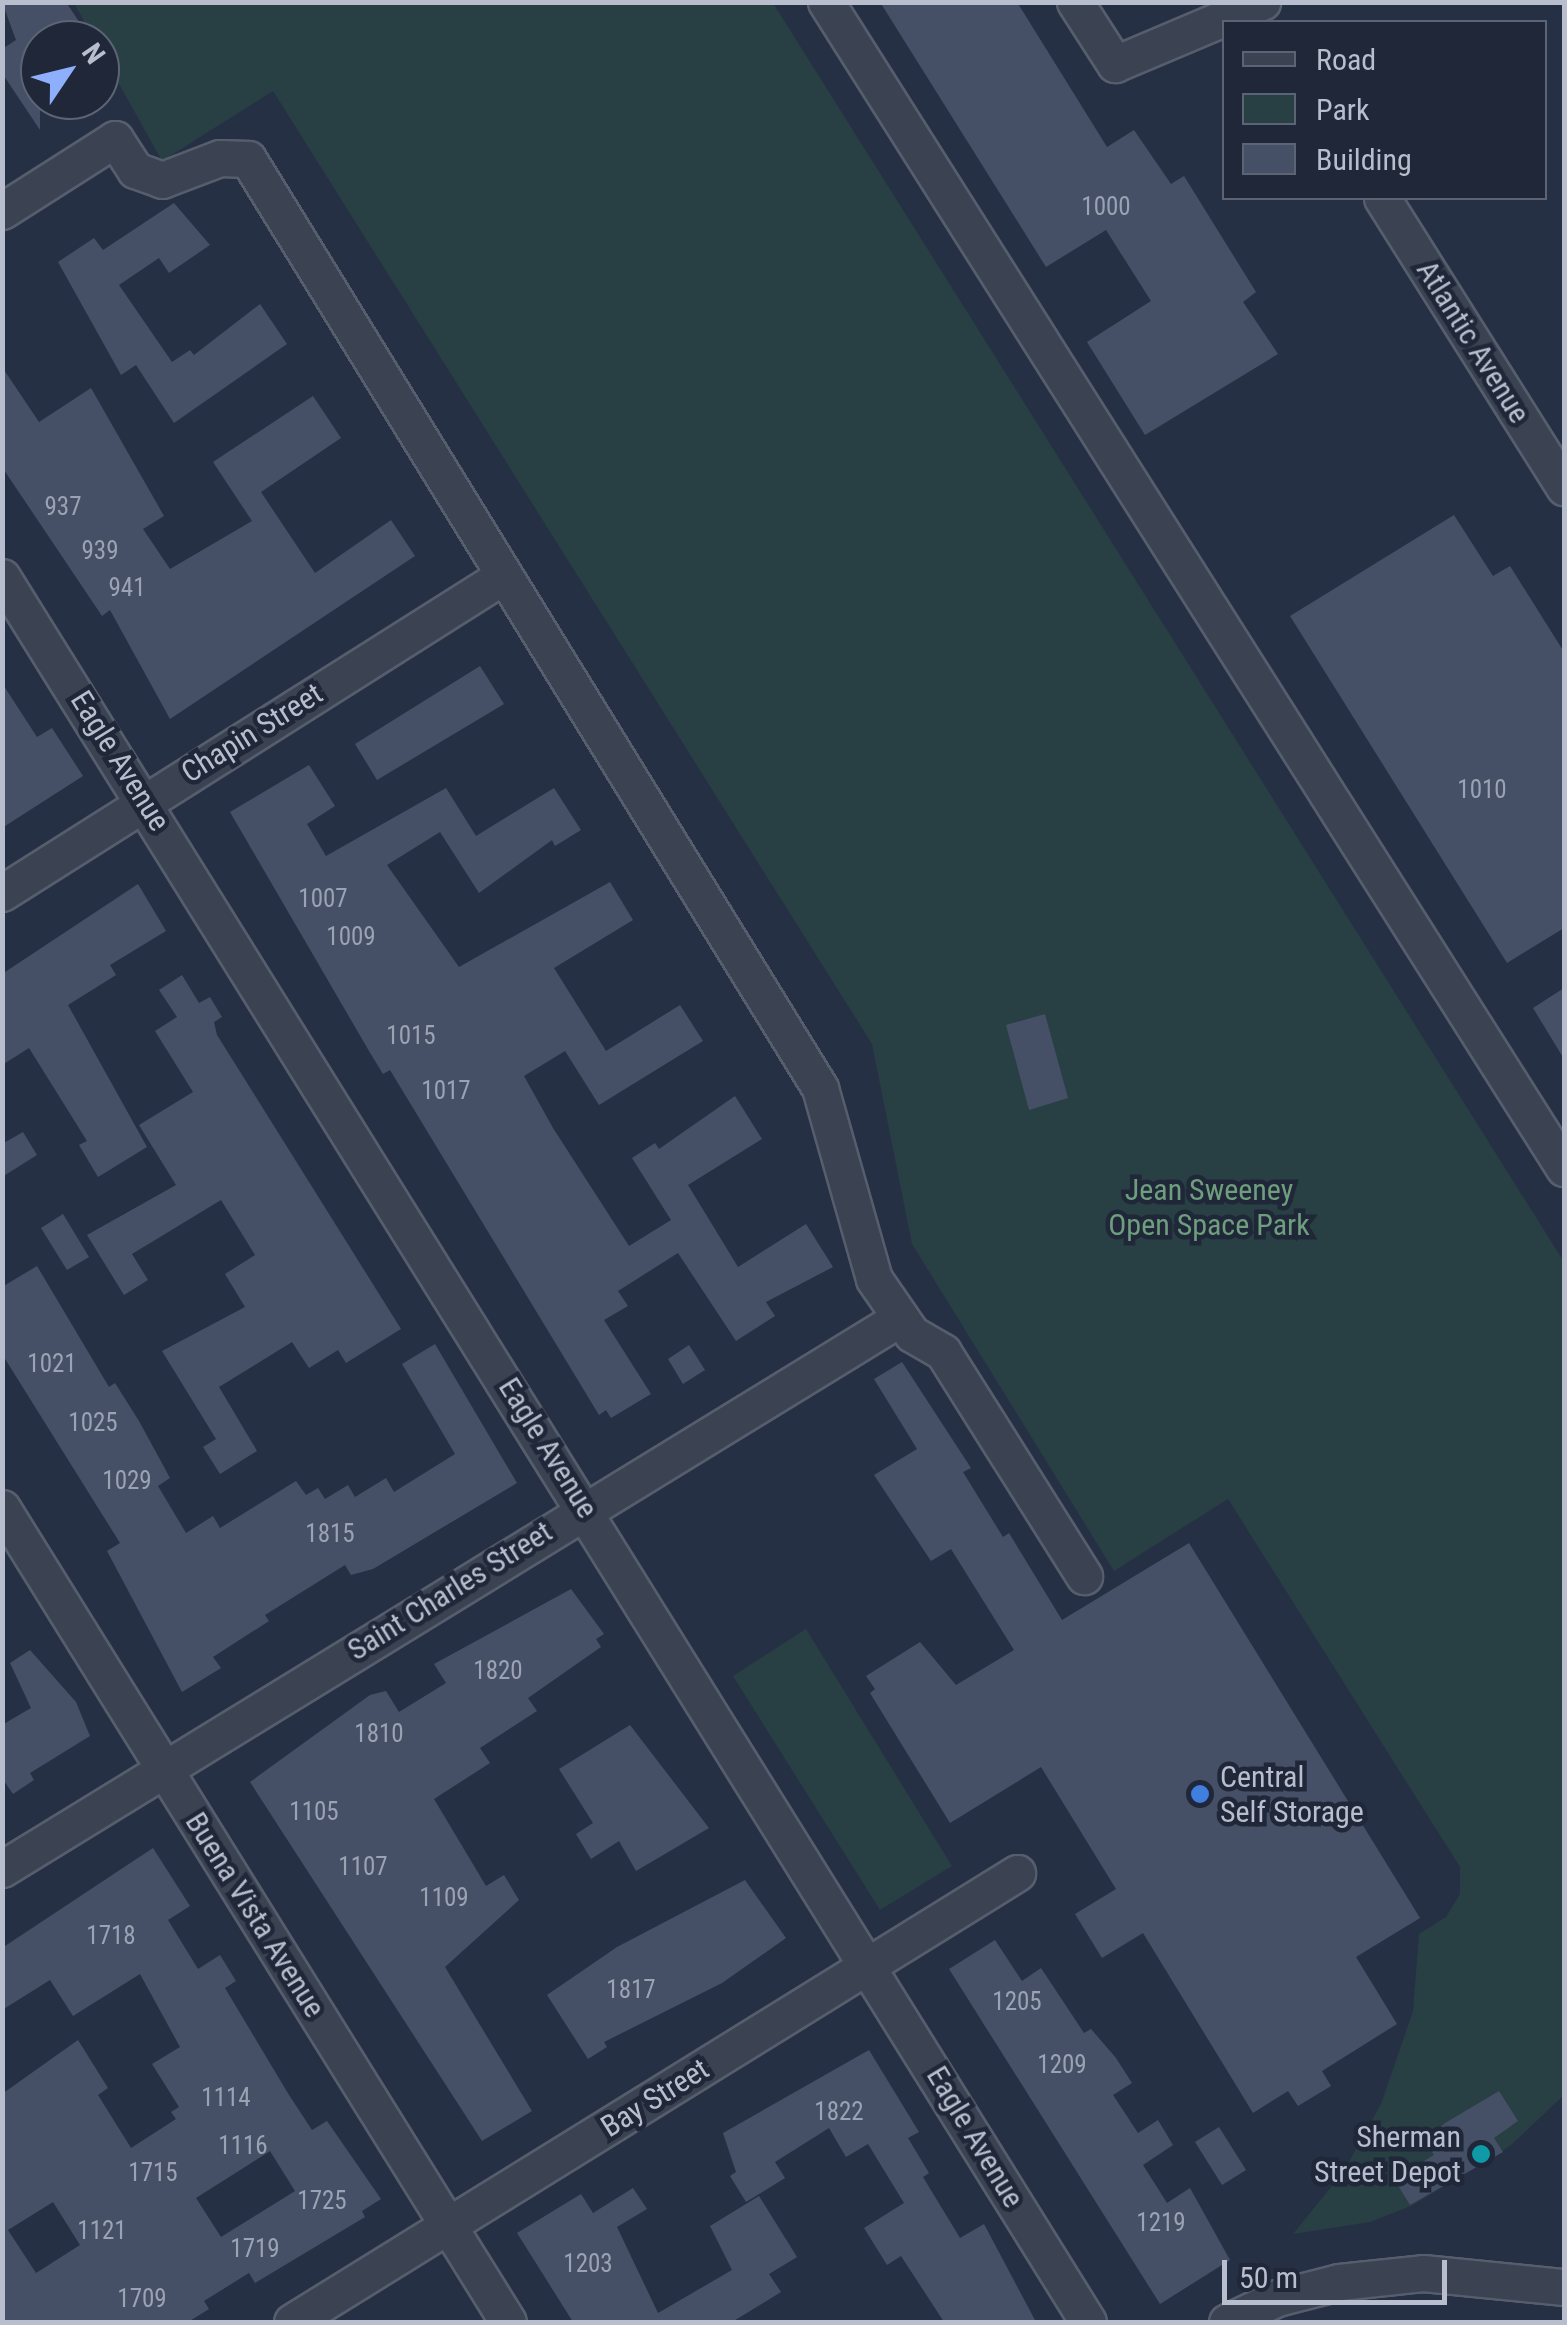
<!DOCTYPE html>
<html>
<head>
<meta charset="utf-8">
<style>
  body { margin:0 }
  #map { position:relative; width:1567px; height:2325px; overflow:hidden; background:#263044; font-family:"Roboto Condensed",sans-serif }
  div>[style] { position:absolute }
  [style*='--x'] { left:calc(var(--x)*1px); top:calc(var(--y)*1px); width:calc(var(--w)*1px); rotate:calc(var(--a)*1deg) }
  .green>* { inset:0; background:#283f44 }
  .building>* { inset:0; background:#455066 }
  .roads { filter:drop-shadow(2px 0 #565e6d) drop-shadow(-2px 0 #565e6d) drop-shadow(0 2px #565e6d) drop-shadow(0 -2px #565e6d) }
  .minor>* { height:35px; margin:-17.5px; padding:0 17.5px; transform-origin:17.5px; border-radius:17.5px; background:#3b4353 }
  .dots>* { width:28px; height:28px; translate:-50% -50%; box-sizing:border-box; border:5px solid #1f2739; border-radius:50% }
  span { translate:-50% -50%; white-space:nowrap; text-align:center; line-height:1.15; -webkit-text-stroke:9px #1f2739; paint-order:stroke }
  .number-label { font-size:25px; color:#9ba2b3 }
  .number-label span { -webkit-text-stroke-width:0 }
  .street-label { font-size:30px; color:#b8becd }
  .park-label { font-size:30px; color:#6e9e7d }
  .poi-label { font-size:30px; color:#b8becd }
  .left { translate:0 -50%; text-align:left }
  .right { translate:-100% -50%; text-align:right }
  .frame { position:absolute; inset:0; border:5px solid #b8becd; pointer-events:none }
  .legend { position:absolute; left:1222px; top:20px; width:325px; height:180px; box-sizing:border-box; background:#1f2739; border:2px solid #5c6374; margin:0; padding:12px 18px; list-style:none; font-size:30px; color:#b8becd }
  .legend li { display:flex; align-items:center; gap:20px; height:50px }
  .legend b { width:50px; border:2px solid #5c6374 }
  .north { position:absolute; left:20px; top:20px; width:100px; height:100px; box-sizing:border-box; background:#1f2739; border:2px solid #5c6374; border-radius:50%; rotate:55deg; font-size:28px; font-weight:700; line-height:40px; text-align:center; color:#b8becd }
  .north::after { content:''; display:block; margin:auto; width:35px; height:45px; background:#8eaffb; clip-path:polygon(50% 0,100% 100%,50% 72%,0 100%) }
  .scale { position:absolute; left:1222px; top:2260px; width:225px; height:45px; box-sizing:border-box; border:5px solid #b8becd; border-top:0; padding-left:12px; font-size:30px; line-height:35px; white-space:nowrap; color:#b8becd; -webkit-text-stroke:8px #1f2739; paint-order:stroke }
</style>
</head>
<body>
<div id="map">
  <div class="green">
    <i style="clip-path:polygon(74px 3px,773px 3px,1564px 1262px,1564px 2095px,1510px 2146px,1411px 2206px,1370px 2222px,1293px 2234px,1344px 2171px,1381px 2104px,1413px 2011px,1419px 1934px,1446px 1917px,1460px 1894px,1460px 1867px,1228px 1499px,1114px 1571px,912px 1244px,872px 1044px,273px 91px,162px 161px)"></i>
    <i style="clip-path:polygon(806px 1629px,952px 1866px,880px 1910px,733px 1676px)"></i>
  </div>
  <div class="building">
    <i style="clip-path:polygon(2px 2px,66px 2px,91px 40px,40px 40px,40px 130px,2px 73px,2px 49px,16px 40px)"></i>
    <i style="clip-path:polygon(880px 2px,1017px 2px,1107px 147px,1134px 130px,1171px 184px,1184px 176px,1256px 292px,1243px 302px,1278px 354px,1145px 435px,1087px 342px,1151px 301px,1106px 230px,1046px 267px)"></i>
    <i style="clip-path:polygon(174px 203px,210px 245px,169px 273px,159px 258px,119px 285px,172px 362px,190px 350px,194px 355px,260px 304px,287px 344px,174px 423px,136px 365px,121px 375px,58px 262px,94px 238px,103px 250px)"></i>
    <i style="clip-path:polygon(2px 367px,39px 422px,91px 388px,164px 516px,143px 529px,170px 569px,252px 521px,213px 462px,313px 396px,341px 438px,261px 492px,315px 573px,391px 520px,415px 556px,170px 719px,110px 610px,102px 616px,2px 467px)"></i>
    <i style="clip-path:polygon(1454px 515px,1493px 576px,1510px 566px,1564px 652px,1564px 928px,1507px 963px,1290px 616px)"></i>
    <i style="clip-path:polygon(480px 666px,504px 704px,377px 780px,355px 744px)"></i>
    <i style="clip-path:polygon(2px 683px,37px 737px,52px 728px,83px 776px,2px 828px)"></i>
    <i style="clip-path:polygon(309px 765px,335px 806px,307px 824px,326px 856px,446px 788px,476px 836px,554px 788px,581px 830px,555px 846px,552px 840px,479px 893px,440px 832px,387px 865px,459px 967px,610px 882px,633px 920px,554px 968px,606px 1051px,680px 1005px,703px 1041px,599px 1105px,565px 1051px,524px 1076px,553px 1128px,629px 1246px,671px 1220px,632px 1158px,655px 1143px,659px 1149px,735px 1096px,762px 1139px,688px 1185px,738px 1267px,806px 1224px,833px 1267px,766px 1302px,775px 1316px,736px 1341px,678px 1253px,618px 1291px,628px 1306px,604px 1320px,651px 1394px,611px 1418px,606px 1410px,599px 1415px,390px 1070px,383px 1074px,369px 1051px,230px 812px)"></i>
    <i style="clip-path:polygon(138px 884px,166px 931px,110px 965px,116px 975px,68px 1005px,147px 1147px,98px 1177px,79px 1145px,87px 1141px,29px 1048px,2px 1065px,2px 974px)"></i>
    <i style="clip-path:polygon(182px 975px,199px 1003px,210px 997px,222px 1017px,214px 1022px,217px 1035px,401px 1329px,346px 1363px,338px 1350px,309px 1368px,292px 1342px,219px 1387px,257px 1451px,220px 1474px,203px 1447px,216px 1439px,162px 1351px,245px 1307px,225px 1274px,255px 1255px,221px 1200px,132px 1254px,148px 1280px,124px 1295px,87px 1235px,176px 1185px,139px 1125px,193px 1092px,155px 1031px,177px 1017px,159px 990px)"></i>
    <i style="clip-path:polygon(1564px 988px,1564px 1059px,1533px 1008px)"></i>
    <i style="clip-path:polygon(1045px 1014px,1068px 1098px,1029px 1110px,1006px 1025px)"></i>
    <i style="clip-path:polygon(23px 1132px,37px 1155px,2px 1177px,2px 1144px)"></i>
    <i style="clip-path:polygon(63px 1214px,89px 1257px,67px 1270px,41px 1228px)"></i>
    <i style="clip-path:polygon(37px 1266px,109px 1387px,115px 1383px,139px 1421px,170px 1478px,158px 1486px,186px 1533px,213px 1516px,220px 1528px,296px 1481px,306px 1495px,318px 1488px,325px 1499px,348px 1485px,355px 1497px,386px 1478px,394px 1492px,455px 1454px,402px 1364px,435px 1344px,517px 1483px,373px 1569px,351px 1575px,345px 1565px,265px 1615px,269px 1621px,213px 1657px,221px 1668px,182px 1692px,107px 1551px,120px 1543px,2px 1354px,2px 1287px)"></i>
    <i style="clip-path:polygon(689px 1345px,705px 1370px,683px 1384px,668px 1359px)"></i>
    <i style="clip-path:polygon(902px 1362px,971px 1468px,963px 1472px,1003px 1537px,1009px 1533px,1062px 1620px,1189px 1543px,1420px 1918px,1356px 1957px,1397px 2024px,1322px 2071px,1331px 2086px,1298px 2106px,1288px 2091px,1253px 2113px,1143px 1933px,1102px 1958px,1075px 1914px,1116px 1889px,1041px 1767px,950px 1823px,870px 1693px,875px 1689px,866px 1676px,920px 1642px,956px 1685px,1014px 1650px,951px 1549px,931px 1561px,874px 1475px,917px 1449px,874px 1379px)"></i>
    <i style="clip-path:polygon(571px 1589px,604px 1634px,596px 1639px,601px 1647px,528px 1698px,537px 1711px,480px 1748px,490px 1763px,434px 1799px,486px 1886px,504px 1875px,519px 1900px,445px 1967px,532px 2111px,482px 2141px,250px 1782px,370px 1695px,386px 1691px,399px 1712px,446px 1683px,434px 1664px)"></i>
    <i style="clip-path:polygon(30px 1650px,76px 1702px,90px 1736px,30px 1773px,34px 1780px,13px 1794px,2px 1778px,2px 1725px,31px 1708px,10px 1663px)"></i>
    <i style="clip-path:polygon(630px 1725px,709px 1828px,636px 1871px,619px 1841px,591px 1859px,576px 1834px,593px 1823px,559px 1769px)"></i>
    <i style="clip-path:polygon(evenodd,153px 1848px,190px 1906px,168px 1920px,198px 1969px,220px 1955px,236px 1981px,225px 1988px,289px 2095px,312px 2130px,327px 2121px,381px 2199px,362px 2211px,365px 2217px,255px 2283px,249px 2273px,204px 2301px,209px 2309px,188px 2322px,2px 2322px,2px 2094px,78px 2040px,108px 2088px,98px 2095px,131px 2148px,176px 2119px,171px 2112px,179px 2107px,152px 2064px,180px 2047px,140px 1974px,73px 2016px,50px 1980px,2px 2010px,2px 1948px,153px 1848px,270px 2151px,295px 2191px,221px 2237px,196px 2198px,270px 2151px,153px 1848px,53px 2202px,80px 2245px,36px 2273px,8px 2230px,53px 2202px)"></i>
    <i style="clip-path:polygon(745px 1880px,786px 1938px,722px 1983px,604px 2042px,607px 2047px,588px 2059px,547px 1995px,617px 1947px)"></i>
    <i style="clip-path:polygon(995px 1940px,1022px 1981px,1041px 1968px,1084px 2033px,1091px 2029px,1116px 2058px,1132px 2083px,1113px 2095px,1138px 2133px,1158px 2120px,1173px 2145px,1143px 2165px,1167px 2203px,1190px 2188px,1230px 2260px,1160px 2304px,949px 1969px)"></i>
    <i style="clip-path:polygon(869px 2050px,919px 2132px,908px 2138px,929px 2173px,923px 2177px,960px 2238px,984px 2224px,1036px 2322px,944px 2322px,901px 2256px,887px 2265px,864px 2228px,904px 2203px,868px 2144px,846px 2157px,829px 2128px,775px 2162px,785px 2178px,746px 2202px,730px 2176px,736px 2172px,723px 2133px)"></i>
    <i style="clip-path:polygon(1499px 2091px,1518px 2121px,1494px 2138px,1503px 2152px,1410px 2205px,1394px 2179px,1434px 2155px,1425px 2141px,1445px 2123px)"></i>
    <i style="clip-path:polygon(1219px 2127px,1246px 2170px,1222px 2185px,1195px 2142px)"></i>
    <i style="clip-path:polygon(633px 2188px,647px 2209px,617px 2227px,658px 2313px,732px 2270px,710px 2226px,759px 2196px,797px 2257px,769px 2274px,781px 2292px,732px 2322px,573px 2322px,517px 2233px,581px 2194px,593px 2213px)"></i>
  </div>
  <div class="roads">
    <div class="minor">
      <i style="--x:826;--y:2;--w:1380;--a:57.67"></i>
      <i style="--x:1075;--y:2;--w:74;--a:57.2"></i>
      <i style="--x:1115;--y:64;--w:160;--a:-22.9"></i>
      <i style="--x:1382;--y:198;--w:342;--a:57.8"></i>
      <i style="--x:2;--y:211;--w:134;--a:-32.5"></i>
      <i style="--x:115;--y:139;--w:37;--a:57"></i>
      <i style="--x:135;--y:170;--w:29;--a:20"></i>
      <i style="--x:162;--y:180;--w:62;--a:-20.8"></i>
      <i style="--x:220;--y:158;--w:28;--a:2"></i>
      <i style="--x:248;--y:159;--w:1091;--a:58.38"></i>
      <i style="--x:820;--y:1088;--w:198;--a:74.2"></i>
      <i style="--x:874;--y:1279;--w:67;--a:55.4"></i>
      <i style="--x:912;--y:1334;--w:36;--a:30"></i>
      <i style="--x:943;--y:1352;--w:265;--a:57.8"></i>
      <i style="--x:2;--y:577;--w:2055;--a:58.1"></i>
      <i style="--x:2;--y:893;--w:593;--a:-32.32"></i>
      <i style="--x:2;--y:1508;--w:958;--a:58.13"></i>
      <i style="--x:2;--y:1869;--w:1054;--a:-31.53"></i>
      <i style="--x:292;--y:2322;--w:853;--a:-31.77"></i>
      <i style="--x:1227;--y:2322;--w:55;--a:-25.6"></i>
      <i style="--x:1277;--y:2298;--w:64;--a:-14.5"></i>
      <i style="--x:1339;--y:2282;--w:84;--a:-6.1"></i>
      <i style="--x:1423;--y:2273;--w:142;--a:5.7"></i>
    </div>
  </div>
  <div class="dots">
    <i style="left:1200px;top:1794px;background:#3f7fe0"></i>
    <i style="left:1481px;top:2154px;background:#0f9aa8"></i>
  </div>
  <div class="number-label">
    <span style="left:1106px;top:207px">1000</span>
    <span style="left:63px;top:507px">937</span>
    <span style="left:100px;top:551px">939</span>
    <span style="left:127px;top:588px">941</span>
    <span style="left:1482px;top:790px">1010</span>
    <span style="left:323px;top:899px">1007</span>
    <span style="left:351px;top:937px">1009</span>
    <span style="left:411px;top:1036px">1015</span>
    <span style="left:446px;top:1091px">1017</span>
    <span style="left:52px;top:1364px">1021</span>
    <span style="left:93px;top:1423px">1025</span>
    <span style="left:127px;top:1481px">1029</span>
    <span style="left:330px;top:1534px">1815</span>
    <span style="left:498px;top:1671px">1820</span>
    <span style="left:379px;top:1734px">1810</span>
    <span style="left:314px;top:1812px">1105</span>
    <span style="left:363px;top:1867px">1107</span>
    <span style="left:444px;top:1898px">1109</span>
    <span style="left:111px;top:1936px">1718</span>
    <span style="left:631px;top:1990px">1817</span>
    <span style="left:1017px;top:2002px">1205</span>
    <span style="left:1062px;top:2065px">1209</span>
    <span style="left:226px;top:2098px">1114</span>
    <span style="left:839px;top:2112px">1822</span>
    <span style="left:243px;top:2146px">1116</span>
    <span style="left:153px;top:2173px">1715</span>
    <span style="left:322px;top:2201px">1725</span>
    <span style="left:1161px;top:2223px">1219</span>
    <span style="left:102px;top:2231px">1121</span>
    <span style="left:255px;top:2249px">1719</span>
    <span style="left:588px;top:2264px">1203</span>
    <span style="left:142px;top:2299px">1709</span>
  </div>
  <div class="street-label">
    <span style="left:1473px;top:342px;rotate:58deg">Atlantic Avenue</span>
    <span style="left:252px;top:733px;rotate:-32deg">Chapin Street</span>
    <span style="left:120px;top:761px;rotate:58deg">Eagle Avenue</span>
    <span style="left:548px;top:1448px;rotate:58deg">Eagle Avenue</span>
    <span style="left:450px;top:1591px;rotate:-32deg">Saint Charles Street</span>
    <span style="left:255px;top:1915px;rotate:58deg">Buena Vista Avenue</span>
    <span style="left:655px;top:2098px;rotate:-32deg">Bay Street</span>
    <span style="left:975px;top:2137px;rotate:59deg">Eagle Avenue</span>
  </div>
  <div class="park-label">
    <span style="left:1209px;top:1207px">Jean Sweeney<br>Open Space Park</span>
  </div>
  <div class="poi-label">
    <span class="left" style="left:1220px;top:1794px">Central<br>Self Storage</span>
    <span class="right" style="left:1461px;top:2154px">Sherman<br>Street Depot</span>
  </div>
  <div class="frame"></div>
  <ul class="legend">
  <li><b style="height:12px;background:#3b4353"></b>Road</li>
  <li><b style="height:28px;background:#283f44"></b>Park</li>
  <li><b style="height:28px;background:#455066"></b>Building</li>
  </ul>
  <div class="north">N</div>
  <div class="scale">50 m</div>
</div>
</body>
</html>
